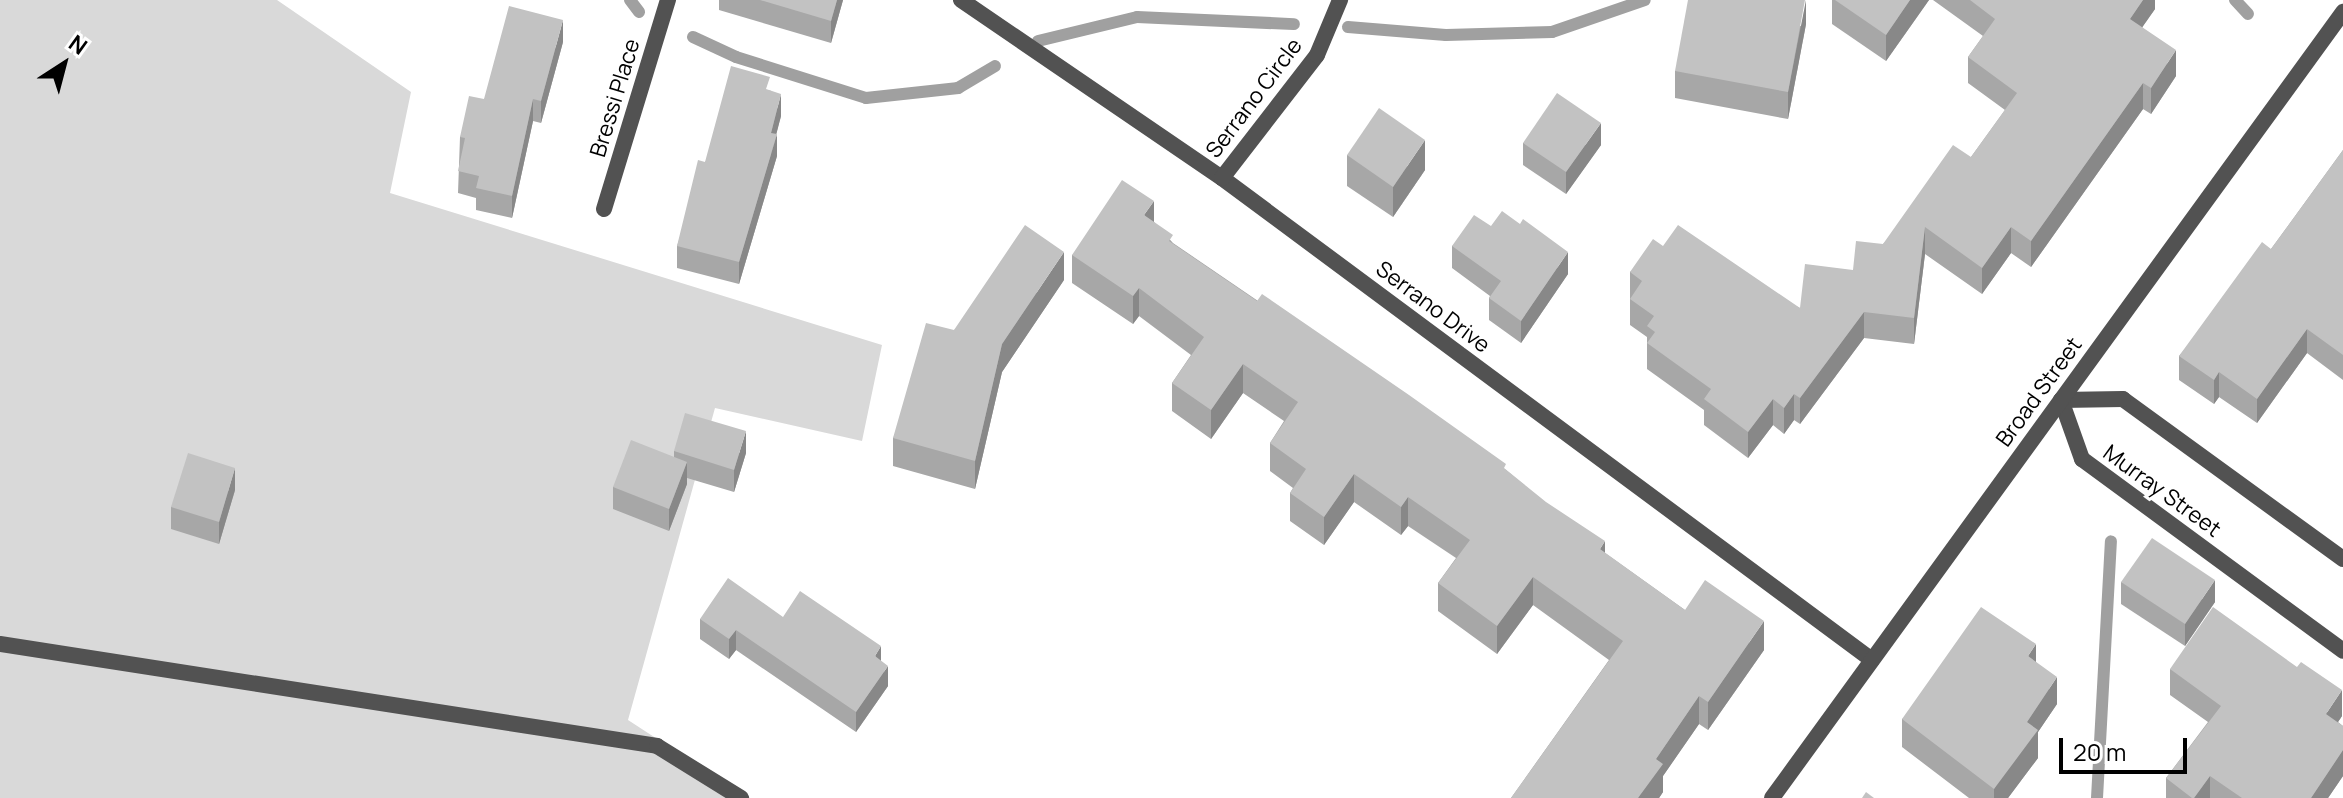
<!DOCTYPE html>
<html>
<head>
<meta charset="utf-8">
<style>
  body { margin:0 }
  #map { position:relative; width:2343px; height:798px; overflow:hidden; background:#fff; font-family:Manrope,sans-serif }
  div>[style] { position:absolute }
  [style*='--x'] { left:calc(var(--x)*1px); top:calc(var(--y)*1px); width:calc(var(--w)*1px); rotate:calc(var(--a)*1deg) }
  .green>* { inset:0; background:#d9d9d9 }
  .stream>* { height:12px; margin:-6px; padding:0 6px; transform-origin:6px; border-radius:6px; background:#a0a0a0 }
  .street>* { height:16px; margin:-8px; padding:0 8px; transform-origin:8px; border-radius:8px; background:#525252 }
  .wall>* { inset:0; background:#a7a7a7 }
  .shaded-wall>* { inset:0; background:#888 }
  .building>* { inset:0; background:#c2c2c2 }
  span { translate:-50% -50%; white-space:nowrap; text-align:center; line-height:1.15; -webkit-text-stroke:6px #fff; paint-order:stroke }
  .street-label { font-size:22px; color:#000 }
  .north { position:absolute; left:24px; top:24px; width:80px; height:80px; -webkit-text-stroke:6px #fff; paint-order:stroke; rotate:36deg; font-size:22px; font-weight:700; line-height:32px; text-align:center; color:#000 }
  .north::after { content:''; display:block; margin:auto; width:28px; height:36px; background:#000; clip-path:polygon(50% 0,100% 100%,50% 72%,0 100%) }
  .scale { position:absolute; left:2059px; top:738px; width:128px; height:36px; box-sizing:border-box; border:4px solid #000; border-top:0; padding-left:10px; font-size:24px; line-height:28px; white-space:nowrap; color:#000; -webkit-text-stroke:6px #fff; paint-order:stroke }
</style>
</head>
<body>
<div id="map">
  <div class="green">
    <i style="clip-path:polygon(0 0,277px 0,411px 92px,390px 193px,882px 345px,862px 441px,715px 408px,628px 720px,748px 798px,0 798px)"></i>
  </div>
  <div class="stream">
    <i style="--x:630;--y:0;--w:15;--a:53"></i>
    <i style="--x:2235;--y:0;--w:19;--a:47"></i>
    <i style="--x:1348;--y:27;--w:98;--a:4.7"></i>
    <i style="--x:1446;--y:35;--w:106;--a:-1.6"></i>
    <i style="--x:1552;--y:32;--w:98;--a:-19"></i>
    <i style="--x:693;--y:37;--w:47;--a:24.9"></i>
    <i style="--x:736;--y:57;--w:136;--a:17.5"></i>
    <i style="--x:866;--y:98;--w:93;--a:-6.2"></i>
    <i style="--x:958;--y:88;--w:43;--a:-30.7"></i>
    <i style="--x:1038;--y:41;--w:102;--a:-13.6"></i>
    <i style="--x:1137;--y:17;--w:157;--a:2.6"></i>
    <i style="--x:2097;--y:798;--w:257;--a:-86.9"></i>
  </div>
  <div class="street">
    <i style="--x:961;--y:0;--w:316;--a:34.3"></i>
    <i style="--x:1222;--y:178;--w:809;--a:36.56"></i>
    <i style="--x:1222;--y:178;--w:155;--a:-52.3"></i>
    <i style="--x:1317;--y:55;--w:60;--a:-67.3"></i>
    <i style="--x:604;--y:209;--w:219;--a:-73"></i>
    <i style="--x:2343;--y:559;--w:272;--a:-144"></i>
    <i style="--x:2123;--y:399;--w:62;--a:179.1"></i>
    <i style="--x:2061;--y:400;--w:63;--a:70.4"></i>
    <i style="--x:2082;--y:459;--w:324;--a:36.3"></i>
    <i style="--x:0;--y:644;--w:665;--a:8.82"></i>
    <i style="--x:657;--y:746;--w:99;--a:31.8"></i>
    <i style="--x:1772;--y:798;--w:972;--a:-54"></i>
  </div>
  <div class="wall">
    <i style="clip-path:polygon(719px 0,843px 0,831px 43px,719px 10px)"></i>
    <i style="clip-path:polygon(1832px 0,1929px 0,1886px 61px,1832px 24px)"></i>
    <i style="clip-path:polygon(1933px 0,2155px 0,2155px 9px,2142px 27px,2176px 76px,2151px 114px,2143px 109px,2031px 267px,2011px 253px,1982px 294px,1925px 254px,1914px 344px,1864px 338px,1800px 424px,1794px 420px,1784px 434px,1773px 425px,1748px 458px,1704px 425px,1704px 410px,1647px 369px,1647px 337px,1630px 325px,1630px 272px,1663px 246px,1800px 308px,1853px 270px,1883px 244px,1971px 157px,2005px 110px,1968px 83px,1968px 57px,1983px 36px)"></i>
    <i style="clip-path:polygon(1806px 24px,1788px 119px,1675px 98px,1675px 71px)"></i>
    <i style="clip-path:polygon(563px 42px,541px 123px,533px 121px,512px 218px,476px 210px,476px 198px,458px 193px,460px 137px,484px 99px)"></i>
    <i style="clip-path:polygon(770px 90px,781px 116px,776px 134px,777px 156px,739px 284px,677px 268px,677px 246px,705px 162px)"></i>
    <i style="clip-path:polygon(1523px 143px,1601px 145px,1566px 194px,1523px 165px)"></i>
    <i style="clip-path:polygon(2343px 150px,2343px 380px,2307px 353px,2257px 423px,2219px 397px,2214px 404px,2179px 380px,2179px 356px,2271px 249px)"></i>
    <i style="clip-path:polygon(1347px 155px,1425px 170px,1393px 217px,1347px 186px)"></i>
    <i style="clip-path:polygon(1154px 222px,1173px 243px,1506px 470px,1605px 553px,1685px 610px,1764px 650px,1708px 730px,1699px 724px,1663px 776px,1663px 792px,1659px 798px,1511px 798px,1609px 660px,1533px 605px,1497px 654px,1438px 611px,1438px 583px,1456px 558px,1408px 526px,1401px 535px,1354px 502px,1324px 545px,1290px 521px,1290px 493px,1293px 488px,1270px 471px,1270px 443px,1284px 421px,1243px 393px,1211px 439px,1172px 411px,1172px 383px,1191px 355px,1139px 316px,1133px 324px,1072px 283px,1072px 255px)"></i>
    <i style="clip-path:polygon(1491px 226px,1568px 274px,1521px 343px,1489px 320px,1489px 298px,1490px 296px,1452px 268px,1452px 246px)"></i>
    <i style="clip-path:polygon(1064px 280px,1002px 372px,975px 489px,893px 466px,893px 438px,954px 330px)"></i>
    <i style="clip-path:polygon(674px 451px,746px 453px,734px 492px,687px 478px,687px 484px,669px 531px,613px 509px,613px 487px,674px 457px)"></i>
    <i style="clip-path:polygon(235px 490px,219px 544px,171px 529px,171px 507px)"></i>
    <i style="clip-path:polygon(2121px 582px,2215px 602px,2185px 646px,2121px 604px)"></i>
    <i style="clip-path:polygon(783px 617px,881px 661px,888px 686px,856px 732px,736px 650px,729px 659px,700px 639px,700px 619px)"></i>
    <i style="clip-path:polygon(2036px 662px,2057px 704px,2038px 732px,2038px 758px,2008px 798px,1969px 798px,1902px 747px,1902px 719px)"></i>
    <i style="clip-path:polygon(2170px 669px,2342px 716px,2338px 722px,2343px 726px,2343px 776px,2328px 798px,2166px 798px,2166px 778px,2208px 722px,2170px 695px)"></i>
  </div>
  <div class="shaded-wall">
    <i style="clip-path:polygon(837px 0,843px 0,831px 43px,831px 21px)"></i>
    <i style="clip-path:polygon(1806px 0,1806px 24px,1788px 119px,1788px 92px)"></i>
    <i style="clip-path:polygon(1910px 0,1929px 0,1886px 61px,1886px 35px)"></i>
    <i style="clip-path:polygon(2143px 0,2155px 0,2155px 9px,2130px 45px,2130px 19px)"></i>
    <i style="clip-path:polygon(563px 20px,563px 42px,541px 123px,541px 101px)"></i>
    <i style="clip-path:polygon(2176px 50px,2176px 76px,2151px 114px,2151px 88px)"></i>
    <i style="clip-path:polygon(2143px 83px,2143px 109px,2031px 267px,2031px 241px)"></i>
    <i style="clip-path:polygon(781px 94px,781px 116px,771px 155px,771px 133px)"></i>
    <i style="clip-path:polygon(533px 99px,533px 121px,512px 218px,512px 196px)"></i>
    <i style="clip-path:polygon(1601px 123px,1601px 145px,1566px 194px,1566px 172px)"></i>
    <i style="clip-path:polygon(777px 134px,777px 156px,739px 284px,739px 262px)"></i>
    <i style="clip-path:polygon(1425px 140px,1425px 170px,1393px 217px,1393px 187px)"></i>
    <i style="clip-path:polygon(1154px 201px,1154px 230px,1144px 215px)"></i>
    <i style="clip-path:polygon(1925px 227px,1925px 254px,1914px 344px,1914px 318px)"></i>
    <i style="clip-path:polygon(2011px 227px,2011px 253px,1982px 294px,1982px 268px)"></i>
    <i style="clip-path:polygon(1064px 252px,1064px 280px,1002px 372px,975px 489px,975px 461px,1002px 344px)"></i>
    <i style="clip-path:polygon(1568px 252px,1568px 274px,1521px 343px,1521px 321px)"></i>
    <i style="clip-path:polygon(1139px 288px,1139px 316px,1133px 324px,1133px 296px)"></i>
    <i style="clip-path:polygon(1864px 312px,1864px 338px,1800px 424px,1800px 398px)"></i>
    <i style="clip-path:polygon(2307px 329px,2307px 353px,2257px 423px,2257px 399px)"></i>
    <i style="clip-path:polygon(1243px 364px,1243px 393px,1211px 439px,1211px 410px)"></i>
    <i style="clip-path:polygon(2219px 372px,2219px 397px,2214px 404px,2214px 380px)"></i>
    <i style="clip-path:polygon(1794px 394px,1794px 420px,1784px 434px,1784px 408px)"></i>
    <i style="clip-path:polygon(1773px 399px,1773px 425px,1748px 458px,1748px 432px)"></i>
    <i style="clip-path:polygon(746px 431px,746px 453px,734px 492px,734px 470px)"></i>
    <i style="clip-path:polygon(687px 462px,687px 484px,669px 531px,669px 509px)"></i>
    <i style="clip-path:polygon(235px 468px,235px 490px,219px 544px,219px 522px)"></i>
    <i style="clip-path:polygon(1354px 474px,1354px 502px,1324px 545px,1324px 517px)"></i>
    <i style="clip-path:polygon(1408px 497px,1408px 526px,1401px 535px,1401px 507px)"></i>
    <i style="clip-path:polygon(1605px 541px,1605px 569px,1600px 549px)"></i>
    <i style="clip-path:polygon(1533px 577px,1533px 605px,1497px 654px,1497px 626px)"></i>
    <i style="clip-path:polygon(2215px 580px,2215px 602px,2185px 646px,2185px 624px)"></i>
    <i style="clip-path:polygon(1764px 621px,1764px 650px,1708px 730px,1708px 702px)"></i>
    <i style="clip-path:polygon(736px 630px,736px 650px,729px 659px,729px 639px)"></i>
    <i style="clip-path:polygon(2036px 644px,2036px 672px,2028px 656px)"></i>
    <i style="clip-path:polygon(881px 646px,881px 666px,875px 656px)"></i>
    <i style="clip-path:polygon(888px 666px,888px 686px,856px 732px,856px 712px)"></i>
    <i style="clip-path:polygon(2057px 677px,2057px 704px,2038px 732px,2038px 758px,2008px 798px,1994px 798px,1994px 789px,2027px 722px)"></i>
    <i style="clip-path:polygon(2342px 690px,2342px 716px,2326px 740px,2326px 714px)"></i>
    <i style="clip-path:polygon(1699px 696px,1699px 724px,1663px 776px,1663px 792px,1659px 798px,1638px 798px,1656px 759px)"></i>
    <i style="clip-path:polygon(2343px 750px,2343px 776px,2328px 798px,2311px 798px)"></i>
    <i style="clip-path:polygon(2210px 776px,2210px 798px,2194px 798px)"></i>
  </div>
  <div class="building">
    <i style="clip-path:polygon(760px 0,837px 0,831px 21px)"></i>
    <i style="clip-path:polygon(1688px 0,1805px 0,1788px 92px,1675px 71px)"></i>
    <i style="clip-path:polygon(1835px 0,1910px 0,1886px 35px)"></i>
    <i style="clip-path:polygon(1970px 0,2143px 0,2130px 19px,2176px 50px,2151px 88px,2143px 83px,2031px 241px,2011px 227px,1982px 268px,1925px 227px,1914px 318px,1864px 312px,1800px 398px,1794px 394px,1784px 408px,1773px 399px,1748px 432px,1704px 399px,1711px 389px,1647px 343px,1655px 332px,1647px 326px,1654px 316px,1630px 299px,1642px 281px,1630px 272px,1653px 239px,1663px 246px,1678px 225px,1800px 308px,1805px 264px,1853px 270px,1856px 241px,1883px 244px,1953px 145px,1971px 157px,2017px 93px,1968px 57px,1995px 19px)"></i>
    <i style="clip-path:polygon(509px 6px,563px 20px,541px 101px,533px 99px,512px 196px,476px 188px,479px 176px,458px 171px,465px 138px,460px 137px,469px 96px,484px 99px)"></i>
    <i style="clip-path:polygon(731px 66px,770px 77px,766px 89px,781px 94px,771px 133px,777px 134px,739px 262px,677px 246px,698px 160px,705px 162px)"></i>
    <i style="clip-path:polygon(1557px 93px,1601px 123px,1566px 172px,1523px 143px)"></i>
    <i style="clip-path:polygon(1379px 108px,1425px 140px,1393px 187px,1347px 155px)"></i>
    <i style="clip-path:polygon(2343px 150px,2343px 355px,2307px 329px,2257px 399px,2219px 372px,2214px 380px,2179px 356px,2262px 242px,2271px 249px)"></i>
    <i style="clip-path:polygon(1122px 180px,1154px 201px,1144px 215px,1173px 235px,1169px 241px,1257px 301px,1262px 294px,1409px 395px,1506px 464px,1504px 468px,1546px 502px,1605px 541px,1600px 549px,1685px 610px,1705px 580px,1764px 621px,1708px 702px,1699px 696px,1656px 759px,1663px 764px,1638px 798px,1511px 798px,1623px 641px,1533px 577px,1497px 626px,1438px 583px,1470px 540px,1408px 497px,1401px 507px,1354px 474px,1324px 517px,1290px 493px,1306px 469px,1270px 443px,1298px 402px,1243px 364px,1211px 410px,1172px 383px,1204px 337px,1139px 288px,1133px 296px,1072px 255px)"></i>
    <i style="clip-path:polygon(1502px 211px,1520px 224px,1523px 219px,1568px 252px,1521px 321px,1489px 298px,1501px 281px,1452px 246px,1474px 215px,1491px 226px)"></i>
    <i style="clip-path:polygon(1025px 225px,1064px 252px,1002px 344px,975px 461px,893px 438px,926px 323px,954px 330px)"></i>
    <i style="clip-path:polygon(685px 413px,746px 431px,734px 470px,674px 451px)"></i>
    <i style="clip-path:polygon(631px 440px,687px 462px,669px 509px,613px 487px)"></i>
    <i style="clip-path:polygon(188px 453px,235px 468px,219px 522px,171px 507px)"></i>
    <i style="clip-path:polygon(2152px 538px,2215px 580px,2185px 624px,2121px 582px)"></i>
    <i style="clip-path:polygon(728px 578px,783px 617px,800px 591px,881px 646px,875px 656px,888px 666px,856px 712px,736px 630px,729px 639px,700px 619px)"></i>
    <i style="clip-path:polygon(1981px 607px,2036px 644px,2028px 656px,2057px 677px,2027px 722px,2038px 730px,1994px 789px,1902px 719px)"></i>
    <i style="clip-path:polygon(2213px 607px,2297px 667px,2301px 662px,2342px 690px,2326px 714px,2343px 726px,2343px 750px,2311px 798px,2242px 798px,2210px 776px,2194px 798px,2192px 798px,2166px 778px,2221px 706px,2170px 669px)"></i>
    <i style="clip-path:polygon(1866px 792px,1874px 798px,1862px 798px)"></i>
  </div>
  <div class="street-label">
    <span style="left:615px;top:98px;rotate:-73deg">Bressi Place</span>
    <span style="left:1254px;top:98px;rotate:-53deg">Serrano Circle</span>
    <span style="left:1433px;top:307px;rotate:37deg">Serrano Drive</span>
    <span style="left:2039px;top:392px;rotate:-54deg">Broad Street</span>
    <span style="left:2162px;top:491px;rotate:36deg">Murray Street</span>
  </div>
  <div class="north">N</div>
  <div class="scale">20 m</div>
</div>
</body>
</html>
